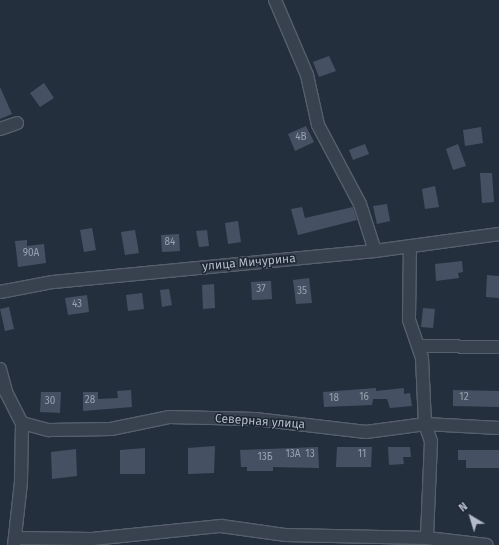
<!DOCTYPE html>
<html>
<head>
<meta charset="utf-8">
<style>
  body { margin:0 }
  #map { position:relative; width:499px; height:545px; overflow:hidden; background:#242f3e; font-family:"Fira Sans",sans-serif }
  div>[style] { position:absolute }
  [style*='--x'] { left:calc(var(--x)*1px); top:calc(var(--y)*1px); width:calc(var(--w)*1px); rotate:calc(var(--a)*1deg) }
  .building>* { inset:0; background:#455162 }
  .roads { filter:drop-shadow(1px 0 #565f6c) drop-shadow(-1px 0 #565f6c) drop-shadow(0 1px #565f6c) drop-shadow(0 -1px #565f6c) }
  .minor>* { height:12px; margin:-6px; padding:0 6px; transform-origin:6px; border-radius:6px; background:#38414e }
  span { translate:-50% -50%; white-space:nowrap; text-align:center; line-height:1.15; -webkit-text-stroke:3px #1d2633; paint-order:stroke }
  .number-label { font-size:10px; color:#98a1af }
  .number-label span { -webkit-text-stroke-width:0 }
  .street-label { font-size:12px; color:#b4bcc9 }
  .north { position:absolute; left:451px; top:497px; width:40px; height:40px; -webkit-text-stroke:3px #1d2633; paint-order:stroke; rotate:322deg; font-size:11px; font-weight:700; line-height:16px; text-align:center; color:#b4bcc9 }
  .north::after { content:''; display:block; margin:auto; width:14px; height:18px; background:#b4bcc9; clip-path:polygon(50% 0,100% 100%,50% 72%,0 100%) }
</style>
</head>
<body>
<div id="map">
  <div class="building">
    <i style="clip-path:polygon(329px 56px,336px 71px,319px 77px,313px 62px)"></i>
    <i style="clip-path:polygon(44px 83px,54px 98px,40px 107px,30px 93px)"></i>
    <i style="clip-path:polygon(0 87px,12px 114px,0 119px)"></i>
    <i style="clip-path:polygon(306px 126px,314px 142px,295px 151px,288px 134px)"></i>
    <i style="clip-path:polygon(481px 127px,483px 143px,465px 146px,463px 130px)"></i>
    <i style="clip-path:polygon(365px 144px,369px 154px,353px 160px,349px 150px)"></i>
    <i style="clip-path:polygon(458px 144px,466px 166px,453px 170px,446px 149px)"></i>
    <i style="clip-path:polygon(480px 173px,492px 173px,494px 202px,482px 203px)"></i>
    <i style="clip-path:polygon(435px 186px,439px 207px,425px 209px,422px 189px)"></i>
    <i style="clip-path:polygon(387px 204px,390px 221px,377px 224px,373px 206px)"></i>
    <i style="clip-path:polygon(302px 207px,305px 218px,353px 207px,357px 220px,298px 235px,291px 209px)"></i>
    <i style="clip-path:polygon(238px 221px,241px 242px,228px 244px,225px 223px)"></i>
    <i style="clip-path:polygon(92px 228px,96px 250px,84px 252px,80px 230px)"></i>
    <i style="clip-path:polygon(135px 230px,139px 253px,125px 255px,121px 232px)"></i>
    <i style="clip-path:polygon(207px 230px,209px 246px,199px 247px,196px 231px)"></i>
    <i style="clip-path:polygon(179px 234px,180px 251px,162px 252px,161px 235px)"></i>
    <i style="clip-path:polygon(27px 240px,27px 246px,44px 244px,46px 263px,18px 267px,15px 241px)"></i>
    <i style="clip-path:polygon(462px 261px,463px 272px,458px 273px,459px 278px,436px 281px,435px 264px)"></i>
    <i style="clip-path:polygon(487px 275px,499px 276px,499px 298px,486px 297px)"></i>
    <i style="clip-path:polygon(309px 278px,312px 303px,296px 304px,293px 280px)"></i>
    <i style="clip-path:polygon(271px 281px,272px 299px,252px 300px,251px 282px)"></i>
    <i style="clip-path:polygon(214px 284px,215px 308px,203px 309px,202px 285px)"></i>
    <i style="clip-path:polygon(169px 289px,172px 305px,162px 307px,160px 290px)"></i>
    <i style="clip-path:polygon(142px 293px,144px 309px,128px 311px,126px 295px)"></i>
    <i style="clip-path:polygon(87px 295px,89px 312px,68px 315px,65px 298px)"></i>
    <i style="clip-path:polygon(9px 307px,14px 329px,5px 331px,0 309px)"></i>
    <i style="clip-path:polygon(423px 308px,435px 309px,433px 328px,421px 327px)"></i>
    <i style="clip-path:polygon(376px 388px,376px 391px,404px 388px,404px 394px,410px 393px,412px 406px,390px 408px,387px 399px,373px 399px,372px 405px,324px 407px,323px 392px)"></i>
    <i style="clip-path:polygon(131px 390px,132px 407px,83px 411px,83px 392px,98px 392px,98px 399px,118px 398px,117px 391px)"></i>
    <i style="clip-path:polygon(453px 390px,499px 391px,499px 407px,453px 406px)"></i>
    <i style="clip-path:polygon(41px 392px,61px 392px,60px 413px,40px 412px)"></i>
    <i style="clip-path:polygon(215px 446px,214px 473px,188px 474px,188px 448px)"></i>
    <i style="clip-path:polygon(318px 447px,319px 468px,273px 467px,273px 471px,247px 471px,247px 467px,241px 467px,240px 450px)"></i>
    <i style="clip-path:polygon(337px 447px,372px 447px,371px 467px,336px 467px)"></i>
    <i style="clip-path:polygon(388px 447px,410px 447px,411px 457px,403px 457px,404px 464px,389px 465px)"></i>
    <i style="clip-path:polygon(145px 448px,145px 474px,120px 474px,120px 450px)"></i>
    <i style="clip-path:polygon(76px 449px,77px 476px,52px 479px,51px 452px)"></i>
    <i style="clip-path:polygon(458px 450px,499px 450px,499px 468px,466px 468px,466px 460px,458px 460px)"></i>
  </div>
  <div class="roads">
    <div class="minor">
      <i style="--x:275;--y:0;--w:82;--a:66.9"></i>
      <i style="--x:307;--y:75;--w:51;--a:77.6"></i>
      <i style="--x:318;--y:125;--w:89;--a:62"></i>
      <i style="--x:360;--y:204;--w:49;--a:72.3"></i>
      <i style="--x:0;--y:129;--w:18;--a:-19"></i>
      <i style="--x:410;--y:246;--w:74;--a:90.8"></i>
      <i style="--x:409;--y:320;--w:40;--a:71.1"></i>
      <i style="--x:422;--y:358;--w:66;--a:87.4"></i>
      <i style="--x:425;--y:424;--w:18;--a:71"></i>
      <i style="--x:431;--y:441;--w:97;--a:92.4"></i>
      <i style="--x:0;--y:292;--w:54;--a:-10.7"></i>
      <i style="--x:53;--y:282;--w:323;--a:-5.5"></i>
      <i style="--x:375;--y:251;--w:125;--a:-7.8"></i>
      <i style="--x:418;--y:346;--w:81;--a:0.7"></i>
      <i style="--x:0;--y:369;--w:24;--a:75"></i>
      <i style="--x:6;--y:392;--w:35;--a:63"></i>
      <i style="--x:22;--y:423;--w:59;--a:91"></i>
      <i style="--x:21;--y:482;--w:63;--a:96.3"></i>
      <i style="--x:22;--y:423;--w:28;--a:15"></i>
      <i style="--x:49;--y:430;--w:62;--a:-0.9"></i>
      <i style="--x:111;--y:429;--w:59;--a:-11.7"></i>
      <i style="--x:169;--y:417;--w:86;--a:1.3"></i>
      <i style="--x:255;--y:419;--w:112;--a:6.7"></i>
      <i style="--x:366;--y:432;--w:60;--a:-7.7"></i>
      <i style="--x:425;--y:424;--w:74;--a:3.1"></i>
      <i style="--x:15;--y:538;--w:77;--a:0.7"></i>
      <i style="--x:92;--y:539;--w:130;--a:-5.8"></i>
      <i style="--x:221;--y:526;--w:66;--a:7.9"></i>
      <i style="--x:286;--y:535;--w:141;--a:1.2"></i>
      <i style="--x:427;--y:538;--w:60;--a:6.7"></i>
    </div>
  </div>
  <div class="number-label">
    <span style="left:301px;top:138px">4В</span>
    <span style="left:170px;top:243px">84</span>
    <span style="left:31px;top:254px">90А</span>
    <span style="left:261px;top:290px">37</span>
    <span style="left:302px;top:292px">35</span>
    <span style="left:77px;top:305px">43</span>
    <span style="left:364px;top:398px">16</span>
    <span style="left:464px;top:398px">12</span>
    <span style="left:334px;top:399px">18</span>
    <span style="left:90px;top:401px">28</span>
    <span style="left:50px;top:402px">30</span>
    <span style="left:293px;top:455px">13А</span>
    <span style="left:310px;top:455px">13</span>
    <span style="left:362px;top:455px">11</span>
    <span style="left:265px;top:458px">13Б</span>
  </div>
  <div class="street-label">
    <span style="left:249px;top:263px;rotate:-5deg">улица Мичурина</span>
    <span style="left:260px;top:422px;rotate:4deg">Северная улица</span>
  </div>
  <div class="north">N</div>
</div>
</body>
</html>
